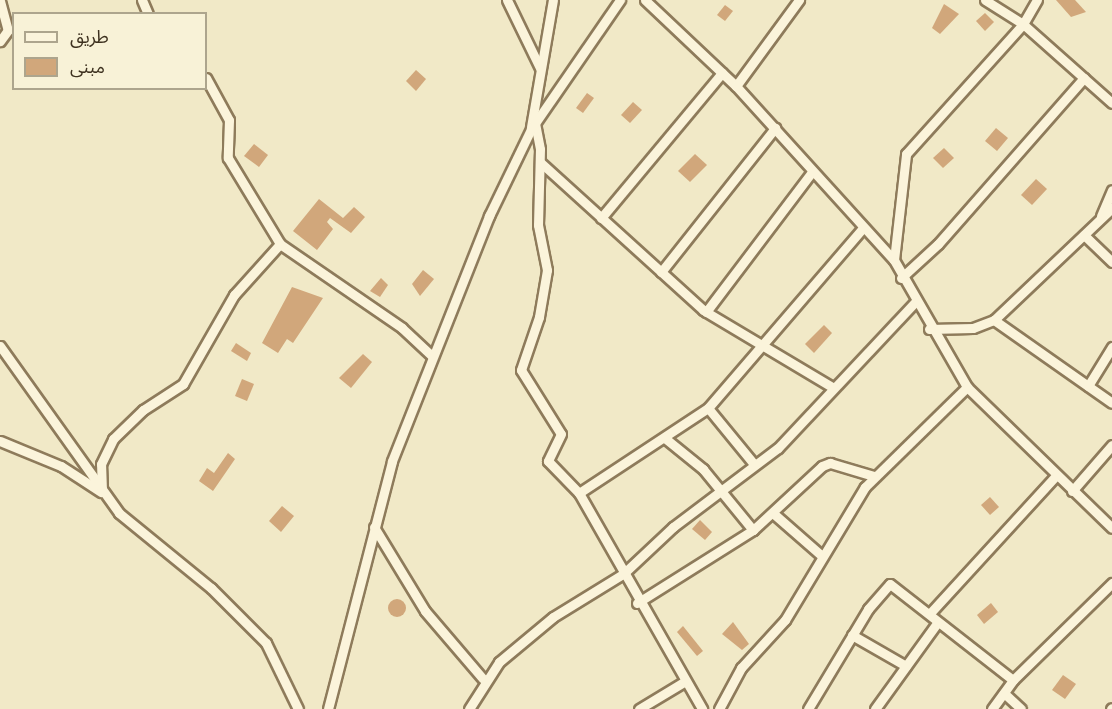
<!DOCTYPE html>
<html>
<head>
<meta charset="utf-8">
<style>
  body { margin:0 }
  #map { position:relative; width:1112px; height:709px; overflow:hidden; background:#f1e9c7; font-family:"Playfair Display","Noto Sans Arabic",serif }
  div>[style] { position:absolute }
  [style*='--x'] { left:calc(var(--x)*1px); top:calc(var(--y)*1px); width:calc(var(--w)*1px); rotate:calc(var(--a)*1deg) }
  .building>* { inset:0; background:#d1a77b }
  .round { border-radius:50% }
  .roads { filter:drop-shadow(2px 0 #8e7b5b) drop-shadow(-2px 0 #8e7b5b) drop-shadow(0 2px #8e7b5b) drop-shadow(0 -2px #8e7b5b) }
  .street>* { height:9px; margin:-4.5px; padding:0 4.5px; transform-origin:4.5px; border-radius:4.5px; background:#fbf4db }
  span { translate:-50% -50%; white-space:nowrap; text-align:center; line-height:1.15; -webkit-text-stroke:6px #f8f2d7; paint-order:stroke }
  .legend { position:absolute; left:12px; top:12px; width:195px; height:78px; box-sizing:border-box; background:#f8f2d7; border:2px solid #ada58d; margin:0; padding:8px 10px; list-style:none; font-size:18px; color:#3d311f }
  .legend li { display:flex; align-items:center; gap:12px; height:30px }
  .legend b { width:30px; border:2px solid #ada58d }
</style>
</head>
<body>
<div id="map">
  <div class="building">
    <i style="clip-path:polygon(1056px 0,1075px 0,1086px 12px,1071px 17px)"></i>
    <i style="clip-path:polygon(944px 4px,959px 14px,940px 34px,932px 28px)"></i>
    <i style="clip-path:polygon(725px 5px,733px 11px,725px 21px,717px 15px)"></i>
    <i style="clip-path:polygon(985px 13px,994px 22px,985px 31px,976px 21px)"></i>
    <i style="clip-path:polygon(416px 70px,426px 79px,416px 91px,406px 81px)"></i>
    <i style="clip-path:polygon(587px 93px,594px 98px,583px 113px,576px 108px)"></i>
    <i style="clip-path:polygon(633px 102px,642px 110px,630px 123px,621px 115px)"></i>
    <i style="clip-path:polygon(996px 128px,1008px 138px,997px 151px,985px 141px)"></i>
    <i style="clip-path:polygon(254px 144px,268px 155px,259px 167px,244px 156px)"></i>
    <i style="clip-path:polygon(944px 148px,954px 158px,943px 168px,933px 158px)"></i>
    <i style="clip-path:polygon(695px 154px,707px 165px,690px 182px,678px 171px)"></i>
    <i style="clip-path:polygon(1036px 179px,1047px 189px,1032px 205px,1021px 195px)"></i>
    <i style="clip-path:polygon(319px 199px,343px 218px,354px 207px,365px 217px,351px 233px,330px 218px,327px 222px,333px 229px,317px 250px,293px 231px)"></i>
    <i style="clip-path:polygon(423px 270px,434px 279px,420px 296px,412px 284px)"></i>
    <i style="clip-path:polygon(381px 278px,388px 285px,380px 297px,370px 291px)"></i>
    <i style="clip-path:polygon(292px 287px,323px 298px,293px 343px,287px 339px,278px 353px,262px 343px)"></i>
    <i style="clip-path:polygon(824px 325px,832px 333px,814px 353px,805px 344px)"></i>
    <i style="clip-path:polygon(236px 343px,251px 353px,247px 361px,231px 351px)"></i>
    <i style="clip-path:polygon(363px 354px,372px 362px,351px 388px,339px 378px)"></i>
    <i style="clip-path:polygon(242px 379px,254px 384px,247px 401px,235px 396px)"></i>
    <i style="clip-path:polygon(228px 453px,235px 459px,213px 491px,199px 481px,207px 468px,214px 473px)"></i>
    <i style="clip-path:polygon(990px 497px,999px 507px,990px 515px,981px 505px)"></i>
    <i style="clip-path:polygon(282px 506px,294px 516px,281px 532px,269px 521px)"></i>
    <i style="clip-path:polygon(700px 520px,712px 532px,705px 540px,692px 529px)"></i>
    <i class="round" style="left:388px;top:599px;width:18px;height:18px"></i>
    <i style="clip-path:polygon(991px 603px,998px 612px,984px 624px,977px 615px)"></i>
    <i style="clip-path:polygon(733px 622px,749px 644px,742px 650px,722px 634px)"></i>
    <i style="clip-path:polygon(683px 626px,703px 651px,697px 656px,677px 632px)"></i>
    <i style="clip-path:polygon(1063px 675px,1076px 684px,1065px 699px,1052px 690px)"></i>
  </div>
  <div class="roads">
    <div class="street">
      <i style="--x:142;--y:0;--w:15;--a:67"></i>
      <i style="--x:507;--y:0;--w:76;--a:64.1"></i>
      <i style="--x:645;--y:0;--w:125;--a:43.4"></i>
      <i style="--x:736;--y:86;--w:235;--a:47.8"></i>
      <i style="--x:894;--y:260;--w:146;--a:60.1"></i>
      <i style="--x:967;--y:387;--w:202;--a:44.2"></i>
      <i style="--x:985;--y:0;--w:45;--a:32.3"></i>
      <i style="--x:1023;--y:24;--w:119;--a:41.6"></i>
      <i style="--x:0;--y:1;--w:30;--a:75"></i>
      <i style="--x:8;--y:30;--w:14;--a:126"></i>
      <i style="--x:206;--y:78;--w:48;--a:61.3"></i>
      <i style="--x:229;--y:120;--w:38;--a:92"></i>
      <i style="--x:228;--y:158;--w:100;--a:58.8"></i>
      <i style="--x:280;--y:244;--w:148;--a:34.5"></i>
      <i style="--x:402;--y:328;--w:41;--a:43"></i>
      <i style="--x:736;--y:86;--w:107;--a:-53.8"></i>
      <i style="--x:535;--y:123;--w:26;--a:79"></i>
      <i style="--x:540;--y:149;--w:76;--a:91.5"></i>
      <i style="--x:538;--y:225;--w:46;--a:78.7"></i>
      <i style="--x:547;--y:270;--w:48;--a:99.7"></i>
      <i style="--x:539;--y:317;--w:56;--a:108.8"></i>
      <i style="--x:521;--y:370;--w:75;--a:58"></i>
      <i style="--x:561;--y:434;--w:30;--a:116"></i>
      <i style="--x:548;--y:461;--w:45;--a:45.9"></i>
      <i style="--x:579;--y:493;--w:249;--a:60.3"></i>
      <i style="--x:531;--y:127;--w:129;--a:-80.2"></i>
      <i style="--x:540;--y:162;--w:220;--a:42.2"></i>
      <i style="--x:703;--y:310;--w:150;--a:30.8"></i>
      <i style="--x:1101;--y:216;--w:28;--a:-67"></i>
      <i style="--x:601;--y:218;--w:189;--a:-50.2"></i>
      <i style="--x:1084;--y:235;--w:39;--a:44"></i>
      <i style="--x:894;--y:260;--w:107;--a:-83.5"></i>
      <i style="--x:906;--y:154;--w:175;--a:-48"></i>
      <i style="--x:1023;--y:24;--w:28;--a:-60"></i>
      <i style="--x:661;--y:272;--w:184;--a:-51.6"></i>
      <i style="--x:901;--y:278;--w:50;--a:-42.6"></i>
      <i style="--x:938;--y:244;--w:221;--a:-48.7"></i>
      <i style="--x:706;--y:312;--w:176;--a:-52.9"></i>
      <i style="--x:994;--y:320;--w:144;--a:35.1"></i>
      <i style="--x:929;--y:329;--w:44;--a:-1.3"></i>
      <i style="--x:973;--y:328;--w:22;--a:-21"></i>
      <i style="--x:994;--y:320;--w:163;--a:-43.5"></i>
      <i style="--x:0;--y:346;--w:205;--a:54.5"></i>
      <i style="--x:119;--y:513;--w:119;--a:39.2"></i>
      <i style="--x:211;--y:588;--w:78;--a:45"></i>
      <i style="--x:266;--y:643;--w:73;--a:64.1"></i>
      <i style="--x:1088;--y:386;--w:46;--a:-58.4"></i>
      <i style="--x:708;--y:408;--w:71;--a:50.7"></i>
      <i style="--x:666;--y:439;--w:48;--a:39"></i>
      <i style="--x:703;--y:469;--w:79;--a:50.7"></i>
      <i style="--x:0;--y:441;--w:66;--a:22.3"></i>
      <i style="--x:61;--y:466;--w:48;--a:33"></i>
      <i style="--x:102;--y:491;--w:27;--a:-92"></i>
      <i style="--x:101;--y:464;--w:28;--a:-64"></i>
      <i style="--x:113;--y:439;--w:42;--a:-44"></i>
      <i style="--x:143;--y:410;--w:48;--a:-33"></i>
      <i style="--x:183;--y:384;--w:103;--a:-60.2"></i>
      <i style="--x:234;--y:295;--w:69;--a:-48"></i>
      <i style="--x:1072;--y:491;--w:61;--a:-49"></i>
      <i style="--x:579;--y:493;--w:154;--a:-33.4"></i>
      <i style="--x:708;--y:408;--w:238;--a:-49.3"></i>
      <i style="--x:774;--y:514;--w:64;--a:41.2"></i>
      <i style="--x:374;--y:527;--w:98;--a:58.7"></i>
      <i style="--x:425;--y:611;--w:89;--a:49.5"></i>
      <i style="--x:637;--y:603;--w:137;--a:-32.2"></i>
      <i style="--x:753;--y:530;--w:94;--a:-42.8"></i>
      <i style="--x:822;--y:466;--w:9;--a:-21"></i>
      <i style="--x:830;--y:463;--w:46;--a:16.5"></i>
      <i style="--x:932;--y:611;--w:182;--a:-47.5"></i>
      <i style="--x:852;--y:635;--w:62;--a:29.9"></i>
      <i style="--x:1004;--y:693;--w:23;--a:43"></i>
      <i style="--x:328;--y:709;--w:256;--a:-75.5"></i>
      <i style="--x:392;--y:461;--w:264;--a:-68.4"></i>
      <i style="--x:489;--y:216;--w:97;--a:-64.2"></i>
      <i style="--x:531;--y:129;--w:157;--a:-55.4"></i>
      <i style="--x:469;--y:709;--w:56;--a:-57.4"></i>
      <i style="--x:499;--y:662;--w:70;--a:-39.8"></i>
      <i style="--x:553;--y:617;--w:82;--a:-31.6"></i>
      <i style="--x:623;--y:574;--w:69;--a:-43.2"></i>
      <i style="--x:673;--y:527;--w:131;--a:-37"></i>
      <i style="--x:778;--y:448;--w:202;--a:-46.8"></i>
      <i style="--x:639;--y:709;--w:52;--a:-31"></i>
      <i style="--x:719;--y:709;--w:47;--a:-61.8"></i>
      <i style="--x:741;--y:668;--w:65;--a:-47.5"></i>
      <i style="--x:785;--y:620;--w:155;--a:-59"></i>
      <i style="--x:865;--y:487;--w:143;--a:-44.4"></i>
      <i style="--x:808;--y:709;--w:117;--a:-59"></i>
      <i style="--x:868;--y:609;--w:33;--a:-49"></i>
      <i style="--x:890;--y:584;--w:156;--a:38"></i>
      <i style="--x:875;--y:709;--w:106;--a:-54.2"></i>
      <i style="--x:992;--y:709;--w:36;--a:-54"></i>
      <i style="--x:1013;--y:680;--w:139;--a:-44.4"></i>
      <i style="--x:1111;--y:709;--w:1;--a:-45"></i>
    </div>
  </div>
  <ul class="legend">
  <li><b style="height:8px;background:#fbf4db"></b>طريق</li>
  <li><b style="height:16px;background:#d1a77b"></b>مبنى</li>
  </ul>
</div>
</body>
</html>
